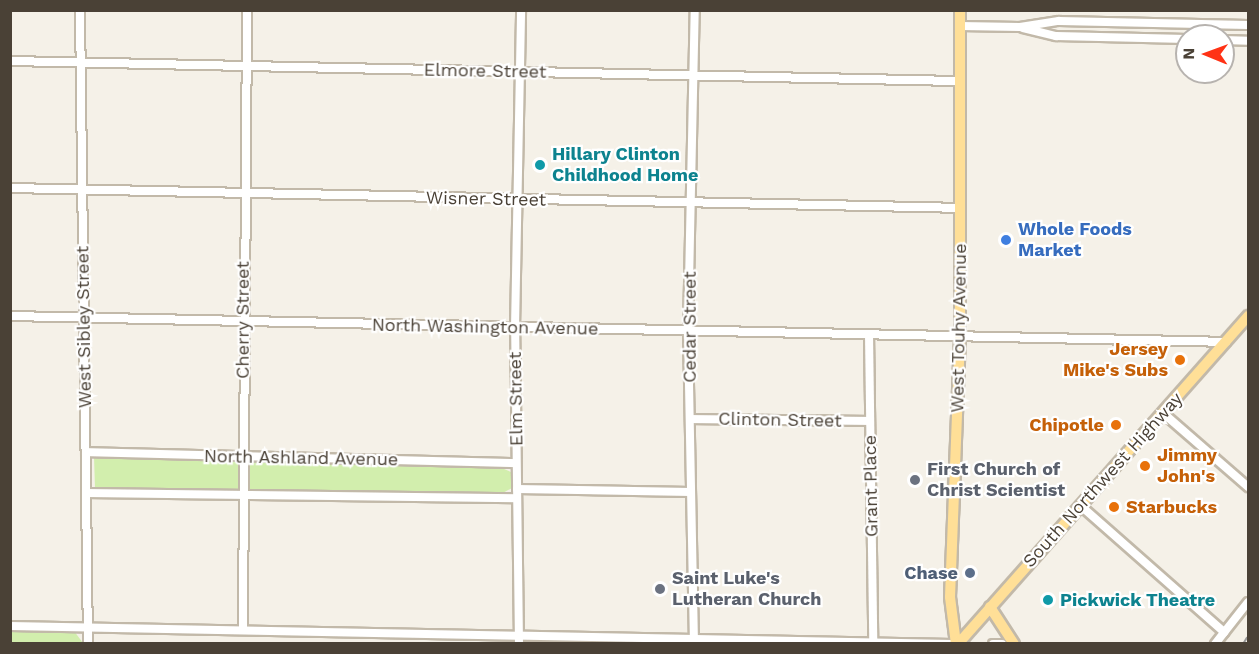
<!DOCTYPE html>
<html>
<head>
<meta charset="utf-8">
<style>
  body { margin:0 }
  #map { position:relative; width:1259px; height:654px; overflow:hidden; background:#f5f1e8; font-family:"Work Sans",sans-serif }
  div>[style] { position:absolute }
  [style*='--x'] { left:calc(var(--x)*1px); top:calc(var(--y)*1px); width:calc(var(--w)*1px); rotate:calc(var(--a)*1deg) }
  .green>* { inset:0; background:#d2eead }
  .roads { filter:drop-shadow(2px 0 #c2b9a9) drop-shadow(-2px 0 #c2b9a9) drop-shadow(0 2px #c2b9a9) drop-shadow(0 -2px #c2b9a9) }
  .minor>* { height:8px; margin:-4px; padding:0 4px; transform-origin:4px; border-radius:4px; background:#fff }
  .major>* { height:10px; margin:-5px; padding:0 5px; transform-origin:5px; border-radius:5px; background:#ffdf97 }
  .rail>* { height:2px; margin-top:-1px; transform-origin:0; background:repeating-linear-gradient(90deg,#989898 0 8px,transparent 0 16px) }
  .dots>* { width:16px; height:16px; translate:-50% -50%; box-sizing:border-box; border:3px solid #fff; border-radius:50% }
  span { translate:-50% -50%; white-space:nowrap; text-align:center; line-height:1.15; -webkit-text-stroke:4.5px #fff; paint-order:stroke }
  .street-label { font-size:18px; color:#4a4136 }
  .culture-label { font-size:18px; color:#0d838f; font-weight:700 }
  .left { translate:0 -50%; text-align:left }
  .shop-label { font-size:18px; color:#366cbe; font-weight:700 }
  .food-label { font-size:18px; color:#c56008; font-weight:700 }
  .right { translate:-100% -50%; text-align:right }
  .worship-label { font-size:18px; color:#5b616d; font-weight:700 }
  .service-label { font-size:18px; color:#4e5e75; font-weight:700 }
  .frame { position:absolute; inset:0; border:12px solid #4a4136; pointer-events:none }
  .north { position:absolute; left:1175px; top:24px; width:60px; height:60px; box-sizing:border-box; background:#fff; border:2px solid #b7b3af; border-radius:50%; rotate:271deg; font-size:16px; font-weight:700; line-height:24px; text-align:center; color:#4a4136 }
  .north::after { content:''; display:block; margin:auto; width:21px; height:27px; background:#ff3215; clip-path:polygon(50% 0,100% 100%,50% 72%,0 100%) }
</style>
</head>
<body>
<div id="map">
  <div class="green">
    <i style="clip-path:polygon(94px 457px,497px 466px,511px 472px,512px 488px,499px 495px,95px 489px)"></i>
    <i style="clip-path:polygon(74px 631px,83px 643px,11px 643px,10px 632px)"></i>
  </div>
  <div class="roads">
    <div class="minor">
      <i style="--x:80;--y:10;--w:634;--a:89.28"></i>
      <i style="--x:960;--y:26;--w:60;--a:1"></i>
      <i style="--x:1020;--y:27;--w:39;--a:-9"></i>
      <i style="--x:1059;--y:21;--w:189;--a:1.2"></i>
      <i style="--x:1023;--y:28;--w:34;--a:14"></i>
      <i style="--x:1056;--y:36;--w:131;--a:1.3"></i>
      <i style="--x:1223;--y:40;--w:25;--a:2"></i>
      <i style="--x:10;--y:61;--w:950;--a:1.21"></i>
      <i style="--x:10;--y:188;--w:951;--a:1.2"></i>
      <i style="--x:10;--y:316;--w:1216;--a:1.22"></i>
      <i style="--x:869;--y:334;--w:305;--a:89.2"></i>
      <i style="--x:1163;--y:413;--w:113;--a:41"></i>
      <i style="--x:690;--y:419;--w:180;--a:0.6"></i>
      <i style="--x:86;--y:452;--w:430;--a:1.5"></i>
      <i style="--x:517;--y:489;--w:174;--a:1"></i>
      <i style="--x:86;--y:493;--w:431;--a:0.7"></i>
      <i style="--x:1081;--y:506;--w:191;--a:41.4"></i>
      <i style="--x:10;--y:626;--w:942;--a:1.09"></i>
      <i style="--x:243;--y:629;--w:619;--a:-89.63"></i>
      <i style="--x:519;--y:644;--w:316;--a:-90.7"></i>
      <i style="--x:515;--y:328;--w:318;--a:-88.9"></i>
      <i style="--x:694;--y:644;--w:313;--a:-91.1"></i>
      <i style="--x:688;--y:331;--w:321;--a:-88.8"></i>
      <i style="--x:993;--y:644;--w:9;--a:0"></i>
      <i style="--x:1215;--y:644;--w:53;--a:-51.8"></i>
    </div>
    <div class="major">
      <i style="--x:990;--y:607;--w:44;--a:57"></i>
      <i style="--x:956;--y:644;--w:47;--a:-97.3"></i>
      <i style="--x:950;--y:597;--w:261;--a:-87.8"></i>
      <i style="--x:960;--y:336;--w:326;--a:-90"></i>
      <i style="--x:958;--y:644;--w:438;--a:-48.5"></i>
    </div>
  </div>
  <div class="rail">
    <i style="--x:1243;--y:644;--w:9;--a:-58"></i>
  </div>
  <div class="dots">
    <i style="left:540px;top:165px;background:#0f9aa8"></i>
    <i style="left:1006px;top:240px;background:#3f7fe0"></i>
    <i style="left:1180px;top:360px;background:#e8710a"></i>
    <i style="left:1116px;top:425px;background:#e8710a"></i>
    <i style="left:1145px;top:466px;background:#e8710a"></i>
    <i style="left:915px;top:480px;background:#6b7280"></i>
    <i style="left:1114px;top:507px;background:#e8710a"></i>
    <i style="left:970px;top:573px;background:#5c6f8a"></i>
    <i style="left:660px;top:589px;background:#6b7280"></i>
    <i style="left:1048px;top:600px;background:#0f9aa8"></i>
  </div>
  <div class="street-label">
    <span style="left:485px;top:71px;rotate:1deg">Elmore Street</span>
    <span style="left:486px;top:199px;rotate:1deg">Wisner Street</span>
    <span style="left:243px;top:320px;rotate:-90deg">Cherry Street</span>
    <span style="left:84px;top:327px;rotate:-91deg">West Sibley Street</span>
    <span style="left:485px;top:327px;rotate:1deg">North Washington Avenue</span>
    <span style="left:690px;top:327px;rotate:-90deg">Cedar Street</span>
    <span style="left:959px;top:328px;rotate:-89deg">West Touhy Avenue</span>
    <span style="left:516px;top:399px;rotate:-91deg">Elm Street</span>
    <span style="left:780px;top:420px;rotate:1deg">Clinton Street</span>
    <span style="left:301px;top:458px;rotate:1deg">North Ashland Avenue</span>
    <span style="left:1103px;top:480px;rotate:-48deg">South Northwest Highway</span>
    <span style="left:871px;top:486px;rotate:-91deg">Grant Place</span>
  </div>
  <div class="culture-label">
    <span class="left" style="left:552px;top:165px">Hillary Clinton<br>Childhood Home</span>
    <span class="left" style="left:1060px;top:600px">Pickwick Theatre</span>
  </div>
  <div class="shop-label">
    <span class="left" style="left:1018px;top:240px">Whole Foods<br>Market</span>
  </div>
  <div class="food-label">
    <span class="right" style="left:1168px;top:360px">Jersey<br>Mike's Subs</span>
    <span class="right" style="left:1104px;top:425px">Chipotle</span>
    <span class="left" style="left:1157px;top:466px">Jimmy<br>John's</span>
    <span class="left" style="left:1126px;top:507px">Starbucks</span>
  </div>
  <div class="worship-label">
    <span class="left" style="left:927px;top:480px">First Church of<br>Christ Scientist</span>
    <span class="left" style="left:672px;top:589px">Saint Luke's<br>Lutheran Church</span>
  </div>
  <div class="service-label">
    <span class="right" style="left:958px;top:573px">Chase</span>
  </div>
  <div class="frame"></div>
  <div class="north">N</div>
</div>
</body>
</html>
